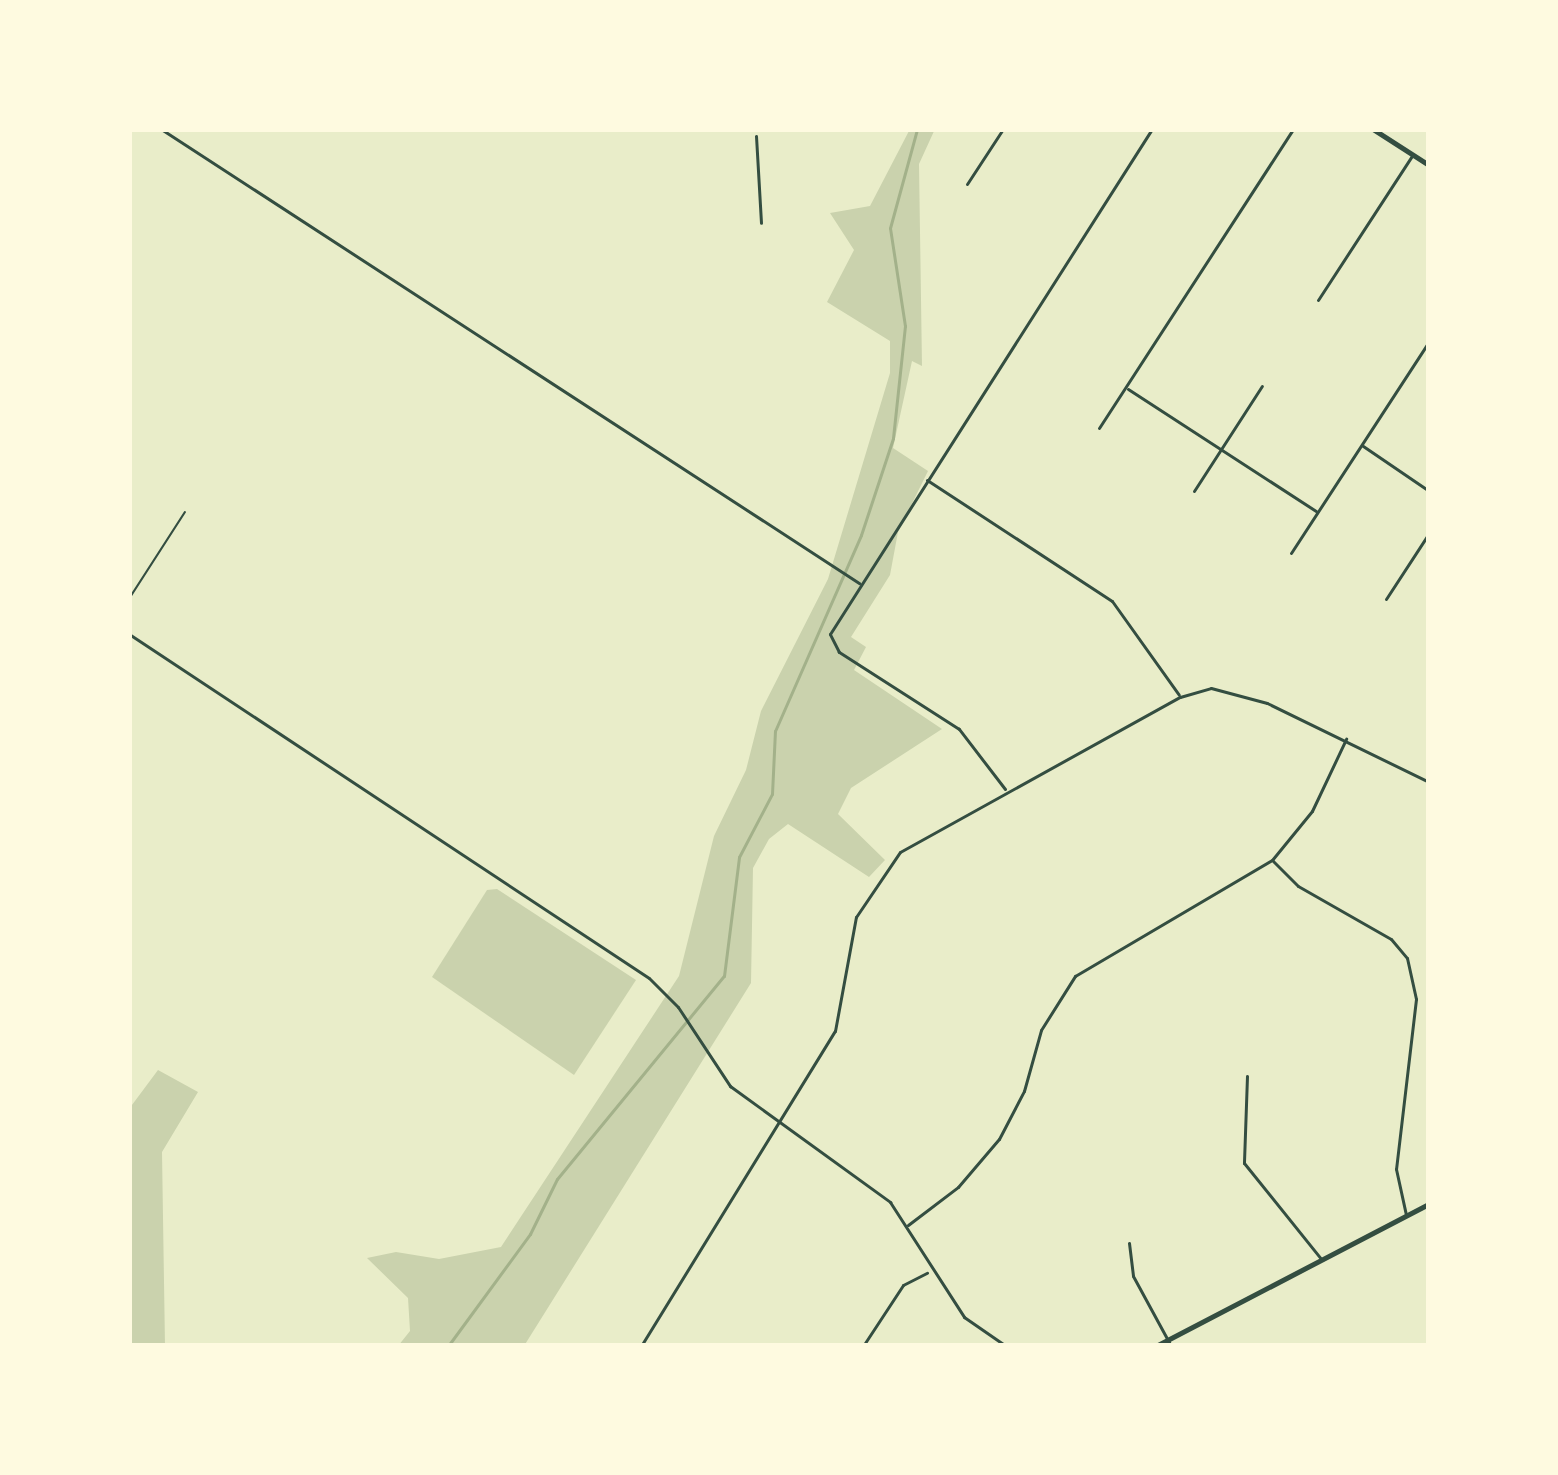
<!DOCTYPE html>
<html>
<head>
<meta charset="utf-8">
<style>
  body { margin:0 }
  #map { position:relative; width:1558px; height:1475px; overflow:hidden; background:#e9edc9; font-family:Inter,sans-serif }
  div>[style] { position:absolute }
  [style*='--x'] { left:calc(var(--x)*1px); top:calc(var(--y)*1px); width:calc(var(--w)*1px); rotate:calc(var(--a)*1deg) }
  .green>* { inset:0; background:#cad2ad }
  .stream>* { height:3px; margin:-1.5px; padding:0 1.5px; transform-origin:1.5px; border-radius:1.5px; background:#a3b18a }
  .service>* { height:1.5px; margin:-0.75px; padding:0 0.75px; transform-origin:0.75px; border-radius:0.75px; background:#344e41 }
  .minor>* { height:3px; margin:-1.5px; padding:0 1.5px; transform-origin:1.5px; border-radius:1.5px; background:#344e41 }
  .tertiary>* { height:4.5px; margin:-2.25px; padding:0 2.25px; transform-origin:2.25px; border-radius:2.25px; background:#344e41 }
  span { translate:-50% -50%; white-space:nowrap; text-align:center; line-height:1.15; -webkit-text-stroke:10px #fefae0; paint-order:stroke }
  .frame { position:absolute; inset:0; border:132px solid #fefae0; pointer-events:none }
</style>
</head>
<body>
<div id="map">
  <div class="green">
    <i style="clip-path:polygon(910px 129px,935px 129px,919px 164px,922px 366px,912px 361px,893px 448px,928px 471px,898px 532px,890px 575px,851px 637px,866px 647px,854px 670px,942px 729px,851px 788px,838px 814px,885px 860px,869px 877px,788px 824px,769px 839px,753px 868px,751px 983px,524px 1346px,398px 1346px,410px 1331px,408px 1298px,367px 1258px,396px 1252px,439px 1259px,501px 1247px,679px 976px,714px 836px,746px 770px,761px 711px,828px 579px,890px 373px,890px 341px,827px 302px,854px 250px,830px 213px,870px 206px)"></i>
    <i style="clip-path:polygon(497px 889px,636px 980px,574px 1075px,432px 977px,487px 890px)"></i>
    <i style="clip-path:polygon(158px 1070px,198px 1092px,162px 1152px,165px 1346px,129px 1346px,129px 1109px)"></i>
  </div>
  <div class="stream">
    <i style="--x:448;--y:1346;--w:139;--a:-53.8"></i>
    <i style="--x:530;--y:1234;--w:61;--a:-63.9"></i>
    <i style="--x:557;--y:1179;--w:263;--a:-50.6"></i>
    <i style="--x:724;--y:976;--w:120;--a:-82.8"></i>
    <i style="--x:739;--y:857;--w:71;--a:-62.4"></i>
    <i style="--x:772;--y:794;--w:63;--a:-87.3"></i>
    <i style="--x:775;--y:731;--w:214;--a:-66.3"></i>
    <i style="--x:861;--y:535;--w:102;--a:-71.7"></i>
    <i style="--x:893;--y:438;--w:113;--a:-83.9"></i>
    <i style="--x:905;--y:326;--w:99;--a:-98.7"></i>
    <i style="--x:890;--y:228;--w:103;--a:-74.7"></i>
  </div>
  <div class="service">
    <i style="--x:129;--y:599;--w:103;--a:-57.2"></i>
  </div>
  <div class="minor">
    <i style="--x:161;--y:129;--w:833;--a:33.04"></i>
    <i style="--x:688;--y:129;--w:127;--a:0"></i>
    <i style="--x:756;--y:136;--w:87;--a:86.7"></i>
    <i style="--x:967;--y:184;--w:66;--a:-56.8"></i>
    <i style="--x:1318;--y:300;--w:172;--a:-56.9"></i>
    <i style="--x:1128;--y:389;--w:224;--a:33"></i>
    <i style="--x:1099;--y:428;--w:356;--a:-57"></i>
    <i style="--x:1363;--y:446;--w:80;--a:34.3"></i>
    <i style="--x:927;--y:480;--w:221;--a:33.2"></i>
    <i style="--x:1112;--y:601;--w:115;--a:54.5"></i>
    <i style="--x:1194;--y:491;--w:125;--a:-57.1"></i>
    <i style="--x:1291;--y:553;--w:253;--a:-56.9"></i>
    <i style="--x:1386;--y:599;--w:79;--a:-56.9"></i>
    <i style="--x:129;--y:634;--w:623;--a:33.49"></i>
    <i style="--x:649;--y:978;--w:41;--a:45"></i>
    <i style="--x:678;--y:1007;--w:95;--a:56.6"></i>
    <i style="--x:730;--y:1086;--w:198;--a:35.9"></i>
    <i style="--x:890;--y:1202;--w:137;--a:57.2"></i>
    <i style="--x:964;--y:1317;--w:51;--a:34.6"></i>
    <i style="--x:1005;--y:789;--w:76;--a:-127.5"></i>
    <i style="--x:959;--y:729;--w:143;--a:-147.3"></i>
    <i style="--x:839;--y:652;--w:20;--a:-117"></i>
    <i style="--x:830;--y:634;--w:599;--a:-57.48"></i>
    <i style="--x:1273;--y:861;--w:35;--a:45"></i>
    <i style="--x:1298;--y:886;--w:107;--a:29.7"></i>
    <i style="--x:1391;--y:939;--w:25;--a:50"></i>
    <i style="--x:1407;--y:958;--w:42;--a:77.6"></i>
    <i style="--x:1416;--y:999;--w:171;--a:96.7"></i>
    <i style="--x:1396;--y:1169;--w:47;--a:77.7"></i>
    <i style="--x:1247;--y:1076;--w:87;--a:92"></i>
    <i style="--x:1244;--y:1163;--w:124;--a:51.2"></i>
    <i style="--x:908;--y:1225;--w:63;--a:-37.2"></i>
    <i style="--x:958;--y:1187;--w:63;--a:-49.5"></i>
    <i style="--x:999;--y:1139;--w:54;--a:-62.5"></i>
    <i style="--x:1024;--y:1091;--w:63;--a:-74.4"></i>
    <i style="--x:1041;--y:1030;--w:64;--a:-57.8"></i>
    <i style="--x:1075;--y:976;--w:229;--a:-30.5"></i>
    <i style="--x:1272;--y:860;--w:63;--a:-50.8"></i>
    <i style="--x:1312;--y:811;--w:80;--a:-64.7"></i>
    <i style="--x:1129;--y:1243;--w:33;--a:83"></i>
    <i style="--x:1133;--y:1276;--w:80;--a:61.5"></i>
    <i style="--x:641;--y:1346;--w:370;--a:-58.4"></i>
    <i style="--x:835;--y:1031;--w:116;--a:-79.6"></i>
    <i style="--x:856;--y:917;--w:78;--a:-55.9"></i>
    <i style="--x:900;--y:852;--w:320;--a:-29"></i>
    <i style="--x:1180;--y:697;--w:32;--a:-16"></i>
    <i style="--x:1211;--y:688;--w:58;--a:15"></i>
    <i style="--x:1267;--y:703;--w:180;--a:26"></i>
    <i style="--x:863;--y:1346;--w:73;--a:-56.7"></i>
    <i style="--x:903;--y:1285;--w:27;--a:-27"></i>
  </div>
  <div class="tertiary">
    <i style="--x:1373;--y:129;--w:67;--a:32.7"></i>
    <i style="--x:1156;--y:1346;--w:308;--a:-27.5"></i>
  </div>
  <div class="frame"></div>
</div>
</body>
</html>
